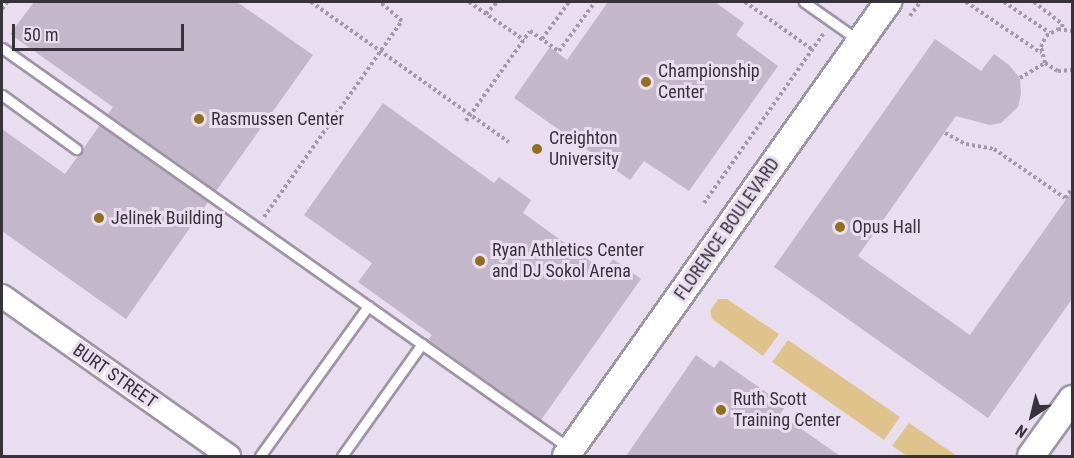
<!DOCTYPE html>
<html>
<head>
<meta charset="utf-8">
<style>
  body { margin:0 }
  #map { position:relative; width:1074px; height:458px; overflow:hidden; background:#e8def0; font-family:"Roboto Condensed",sans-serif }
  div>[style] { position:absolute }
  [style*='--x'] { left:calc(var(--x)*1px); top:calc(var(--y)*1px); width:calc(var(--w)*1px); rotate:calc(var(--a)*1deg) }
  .green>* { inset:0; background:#dec48b }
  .building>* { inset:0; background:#c2b8c9 }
  .path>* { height:4px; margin-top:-2px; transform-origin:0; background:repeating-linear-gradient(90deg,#a29aa8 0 3px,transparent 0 6px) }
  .roads { filter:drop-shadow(2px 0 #9e95a5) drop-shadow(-2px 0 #9e95a5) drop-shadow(0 2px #9e95a5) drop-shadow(0 -2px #9e95a5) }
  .service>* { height:9px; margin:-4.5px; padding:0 4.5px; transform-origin:4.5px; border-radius:4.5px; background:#fff }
  .tertiary>* { height:22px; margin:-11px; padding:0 11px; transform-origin:11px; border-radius:11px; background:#fff }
  .secondary>* { height:26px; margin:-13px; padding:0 13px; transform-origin:13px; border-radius:13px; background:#fff }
  .dots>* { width:16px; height:16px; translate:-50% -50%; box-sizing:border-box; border:3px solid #e8def0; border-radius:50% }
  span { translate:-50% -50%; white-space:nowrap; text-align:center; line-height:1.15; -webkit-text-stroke:6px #e8def0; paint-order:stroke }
  .poi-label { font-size:18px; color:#37333a }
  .left { translate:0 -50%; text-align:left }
  .street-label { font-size:18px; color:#37333a }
  .frame { position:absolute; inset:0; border:3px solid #37333a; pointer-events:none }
  .north { position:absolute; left:1002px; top:386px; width:60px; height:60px; -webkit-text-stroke:4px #e8def0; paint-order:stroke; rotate:215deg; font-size:16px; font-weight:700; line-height:24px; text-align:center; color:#37333a }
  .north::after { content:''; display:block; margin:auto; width:21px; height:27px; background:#37333a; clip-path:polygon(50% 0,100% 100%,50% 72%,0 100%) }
  .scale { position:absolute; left:12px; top:24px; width:172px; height:27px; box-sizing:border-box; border:3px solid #37333a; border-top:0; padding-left:8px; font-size:18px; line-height:21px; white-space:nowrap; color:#37333a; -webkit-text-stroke:4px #e8def0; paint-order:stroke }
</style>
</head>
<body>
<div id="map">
  <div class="green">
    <i style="clip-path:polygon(718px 299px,727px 299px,779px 334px,763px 356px,712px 319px,710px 311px)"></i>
    <i style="clip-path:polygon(788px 340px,900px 417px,884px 440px,772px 362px)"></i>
    <i style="clip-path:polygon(909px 423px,957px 456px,907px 456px,892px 446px)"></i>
  </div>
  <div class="building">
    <i style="clip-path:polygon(34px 2px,237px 2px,313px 55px,216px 191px,108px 114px,113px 107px,10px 34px)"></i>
    <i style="clip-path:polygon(608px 2px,715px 2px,744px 23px,736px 35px,778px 66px,689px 191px,644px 161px,630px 180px,514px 98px,550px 47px,567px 60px)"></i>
    <i style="clip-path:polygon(935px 39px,981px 71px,994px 54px,1009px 65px,1020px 78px,1021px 94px,1018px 107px,1001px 123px,990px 125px,956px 116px,858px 256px,970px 335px,1072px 191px,1072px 299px,988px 418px,774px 267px)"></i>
    <i style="clip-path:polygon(383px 103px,494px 183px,499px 177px,531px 200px,523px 213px,604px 271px,613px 259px,641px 279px,541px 420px,428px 340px,432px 335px,358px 282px,372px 263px,304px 215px)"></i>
    <i style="clip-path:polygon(100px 125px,208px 202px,126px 319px,2px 231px,2px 129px,65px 174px)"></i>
    <i style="clip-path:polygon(696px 355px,714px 368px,720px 360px,786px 406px,780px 414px,840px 456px,626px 456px)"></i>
  </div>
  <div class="path">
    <i style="--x:311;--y:2;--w:242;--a:35.3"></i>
    <i style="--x:469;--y:2;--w:67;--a:34.6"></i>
    <i style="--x:745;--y:2;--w:83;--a:35.2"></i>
    <i style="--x:966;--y:2;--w:91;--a:34.2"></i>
    <i style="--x:1004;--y:2;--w:55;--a:34"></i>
    <i style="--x:1034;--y:2;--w:36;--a:38"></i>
    <i style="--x:1062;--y:24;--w:4;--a:76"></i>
    <i style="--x:2;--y:9;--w:9;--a:-54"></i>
    <i style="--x:486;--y:14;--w:16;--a:-47"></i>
    <i style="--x:910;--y:16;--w:17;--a:-54"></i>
    <i style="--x:542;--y:39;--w:46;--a:-53.9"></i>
    <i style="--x:1045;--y:63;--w:15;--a:32"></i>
    <i style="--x:1058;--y:71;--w:14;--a:-4"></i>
    <i style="--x:1020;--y:78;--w:29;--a:-31"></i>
    <i style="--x:1045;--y:63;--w:16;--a:-104"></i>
    <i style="--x:1041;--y:47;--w:12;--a:-66"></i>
    <i style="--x:1046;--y:36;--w:14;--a:-30"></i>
    <i style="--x:1058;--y:29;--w:14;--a:8"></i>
    <i style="--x:466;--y:121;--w:110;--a:-54.6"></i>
    <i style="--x:530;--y:31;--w:35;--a:35"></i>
    <i style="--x:559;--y:51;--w:61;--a:-53.7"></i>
    <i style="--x:945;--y:133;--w:24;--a:28"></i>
    <i style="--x:966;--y:144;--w:28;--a:10"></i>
    <i style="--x:994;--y:149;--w:86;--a:34.6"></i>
    <i style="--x:1065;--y:198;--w:11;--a:-52"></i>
    <i style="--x:704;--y:203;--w:207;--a:-54.8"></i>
    <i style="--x:264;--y:217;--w:240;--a:-54.9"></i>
    <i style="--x:402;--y:21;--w:29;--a:-139"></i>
  </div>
  <div class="roads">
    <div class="service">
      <i style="--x:804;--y:2;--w:66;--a:35.1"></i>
      <i style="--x:2;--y:48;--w:694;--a:35.2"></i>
      <i style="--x:2;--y:95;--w:92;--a:36.1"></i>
      <i style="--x:260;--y:456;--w:185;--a:-54.2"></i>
      <i style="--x:342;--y:456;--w:138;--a:-54.5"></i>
    </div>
    <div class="tertiary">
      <i style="--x:2;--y:296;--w:278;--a:35.2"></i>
    </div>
    <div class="secondary">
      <i style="--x:566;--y:456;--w:557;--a:-54.65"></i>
      <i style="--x:1031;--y:456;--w:70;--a:-54.3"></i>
    </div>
  </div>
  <div class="dots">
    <i style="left:646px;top:82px;background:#927017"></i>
    <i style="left:199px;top:119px;background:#927017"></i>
    <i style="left:537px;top:149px;background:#927017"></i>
    <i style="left:99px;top:218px;background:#927017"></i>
    <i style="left:840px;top:227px;background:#927017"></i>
    <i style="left:480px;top:261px;background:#927017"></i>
    <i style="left:721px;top:410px;background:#927017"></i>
  </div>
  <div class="poi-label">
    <span class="left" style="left:658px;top:82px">Championship<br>Center</span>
    <span class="left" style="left:211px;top:119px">Rasmussen Center</span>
    <span class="left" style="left:549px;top:149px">Creighton<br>University</span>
    <span class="left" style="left:111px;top:218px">Jelinek Building</span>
    <span class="left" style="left:852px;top:227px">Opus Hall</span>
    <span class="left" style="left:492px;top:261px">Ryan Athletics Center<br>and DJ Sokol Arena</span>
    <span class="left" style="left:733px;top:410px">Ruth Scott<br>Training Center</span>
  </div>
  <div class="street-label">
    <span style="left:727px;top:229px;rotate:-55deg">FLORENCE BOULEVARD</span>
    <span style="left:115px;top:376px;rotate:35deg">BURT STREET</span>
  </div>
  <div class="frame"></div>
  <div class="north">N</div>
  <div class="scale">50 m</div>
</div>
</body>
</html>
